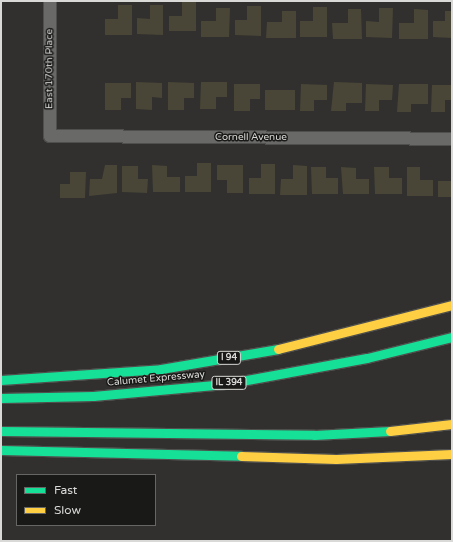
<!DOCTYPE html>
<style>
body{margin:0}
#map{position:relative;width:453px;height:542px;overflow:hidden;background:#31302e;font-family:"Varela Round",sans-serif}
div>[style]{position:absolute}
.building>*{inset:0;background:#494637;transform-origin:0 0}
.roads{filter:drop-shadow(1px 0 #4f4f4d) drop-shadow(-1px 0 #4f4f4d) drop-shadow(0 1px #4f4f4d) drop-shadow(0 -1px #4f4f4d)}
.street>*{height:12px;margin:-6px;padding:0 6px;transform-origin:6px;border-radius:6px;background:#696968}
.fast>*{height:9px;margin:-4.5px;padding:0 4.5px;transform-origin:4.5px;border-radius:4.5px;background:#16e098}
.slow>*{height:9px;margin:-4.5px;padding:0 4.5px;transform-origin:4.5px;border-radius:4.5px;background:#ffcf43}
span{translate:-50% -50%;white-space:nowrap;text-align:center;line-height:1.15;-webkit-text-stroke:3px #191917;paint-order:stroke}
.shield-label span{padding:1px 3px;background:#191917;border:1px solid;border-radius:3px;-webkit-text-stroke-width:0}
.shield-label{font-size:9px;color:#d9d9d7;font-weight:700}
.street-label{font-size:10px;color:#d9d9d7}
.frame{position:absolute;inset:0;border:2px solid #d9d9d7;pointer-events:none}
.legend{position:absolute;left:16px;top:474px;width:140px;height:52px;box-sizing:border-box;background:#191917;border:1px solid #666664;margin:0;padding:5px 7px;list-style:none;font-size:12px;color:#d9d9d7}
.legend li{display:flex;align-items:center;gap:8px;height:20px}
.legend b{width:20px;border:1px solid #666664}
</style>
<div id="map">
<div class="building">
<i style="clip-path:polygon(182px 2px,196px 2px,196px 31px,169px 31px,169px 16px,182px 16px)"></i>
<i style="clip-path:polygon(118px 5px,132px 5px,132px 35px,105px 35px,105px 19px,118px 19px)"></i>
<i style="clip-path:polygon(150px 5px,163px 5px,163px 35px,137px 34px,137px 18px,150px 19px)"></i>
<i style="clip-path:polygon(247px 6px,261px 6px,261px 36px,235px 35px,235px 20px,247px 20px)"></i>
<i style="clip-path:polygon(313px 7px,327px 7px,327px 37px,300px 37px,300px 21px,313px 21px)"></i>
<i style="clip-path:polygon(216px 8px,230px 8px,229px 37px,201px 37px,201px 21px,216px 21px)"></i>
<i style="clip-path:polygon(379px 8px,393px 8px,392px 38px,366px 37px,366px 21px,379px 22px)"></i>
<i style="clip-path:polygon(348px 9px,361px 9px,362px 39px,333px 39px,332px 23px,348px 23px)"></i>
<i style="clip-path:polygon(414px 9px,428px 10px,428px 39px,399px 39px,399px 23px,414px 23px)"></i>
<i style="clip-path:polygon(282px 11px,296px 11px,296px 38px,266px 38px,267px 22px,282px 22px)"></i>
<i style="clip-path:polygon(445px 11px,452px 11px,452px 38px,433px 37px,433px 21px,445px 21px)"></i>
<i style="clip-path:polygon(136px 82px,162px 83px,162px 98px,152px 97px,152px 110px,136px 109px)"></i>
<i style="clip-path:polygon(168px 82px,194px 83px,194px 98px,184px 98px,184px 110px,168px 110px)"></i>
<i style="clip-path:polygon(201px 82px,227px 82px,227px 97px,216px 97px,216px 109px,200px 109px)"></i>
<i style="clip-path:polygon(334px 82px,362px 83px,362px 103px,346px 103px,346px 111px,331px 111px)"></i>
<i style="clip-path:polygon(105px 83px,131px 83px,131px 98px,121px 98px,121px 110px,105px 110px)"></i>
<i style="clip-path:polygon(234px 84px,260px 84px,260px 99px,250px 99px,250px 111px,234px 111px)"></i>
<i style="clip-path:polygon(301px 84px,327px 85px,327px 100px,314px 100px,314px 111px,300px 111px)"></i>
<i style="clip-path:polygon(366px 84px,393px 85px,392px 100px,379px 100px,379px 111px,365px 111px)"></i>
<i style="clip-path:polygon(399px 84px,428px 84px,428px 104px,411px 104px,411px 112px,397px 112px)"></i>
<i style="clip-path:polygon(432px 85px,452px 85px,452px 100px,445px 100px,445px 112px,431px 112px)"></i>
<i style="left:265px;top:90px;width:30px;height:20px"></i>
<i style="clip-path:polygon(197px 163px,211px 163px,211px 192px,185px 192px,185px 176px,197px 176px)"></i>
<i style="clip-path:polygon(261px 164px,275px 164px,275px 194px,249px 194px,249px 178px,261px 178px)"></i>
<i style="clip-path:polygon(105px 165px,117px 165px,117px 193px,89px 196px,90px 179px,102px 179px)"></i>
<i style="clip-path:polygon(152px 165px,167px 166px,167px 177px,180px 177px,180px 192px,153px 192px)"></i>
<i style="clip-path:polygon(217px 165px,243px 165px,243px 193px,227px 193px,227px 180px,217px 180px)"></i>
<i style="clip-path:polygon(293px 165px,307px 166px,307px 195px,280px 195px,281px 179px,293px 179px)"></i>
<i style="clip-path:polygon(122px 166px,138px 166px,138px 179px,148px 179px,147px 193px,122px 192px)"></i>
<i style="clip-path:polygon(311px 167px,326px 167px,326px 178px,338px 178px,338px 194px,312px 194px)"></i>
<i style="clip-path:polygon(341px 167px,356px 168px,356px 179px,369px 179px,369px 194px,343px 194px)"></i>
<i style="clip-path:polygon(374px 167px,389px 167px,389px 178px,402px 178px,402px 194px,375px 194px)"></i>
<i style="clip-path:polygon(407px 167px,420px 167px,420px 180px,433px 180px,433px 196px,407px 196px)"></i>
<i style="clip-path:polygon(70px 172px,86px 172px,85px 198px,60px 198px,60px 184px,70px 184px)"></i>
<i style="left:438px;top:181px;width:14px;height:16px"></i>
</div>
<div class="roads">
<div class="street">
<i style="left:50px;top:1px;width:135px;rotate:90deg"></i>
<i style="left:50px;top:136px;width:402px;rotate:0.4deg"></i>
</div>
<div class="fast">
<i style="left:1px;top:380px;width:160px;rotate:-3.9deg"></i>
<i style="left:161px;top:369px;width:119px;rotate:-9.7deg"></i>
<i style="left:1px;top:398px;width:92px;rotate:-1.2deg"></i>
<i style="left:93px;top:396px;width:133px;rotate:-5.2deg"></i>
<i style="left:225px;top:384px;width:144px;rotate:-10.4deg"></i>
<i style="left:367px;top:358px;width:88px;rotate:-13.9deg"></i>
<i style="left:1px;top:431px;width:313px;rotate:0.7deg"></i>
<i style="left:314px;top:435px;width:76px;rotate:-3deg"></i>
<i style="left:1px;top:450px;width:240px;rotate:1.4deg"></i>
</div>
<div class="slow">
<i style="left:278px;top:349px;width:179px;rotate:-14.2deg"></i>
<i style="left:390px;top:431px;width:62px;rotate:-6.4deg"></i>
<i style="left:241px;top:456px;width:95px;rotate:1.8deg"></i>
<i style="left:336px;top:459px;width:116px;rotate:-2.5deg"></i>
</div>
</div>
<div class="shield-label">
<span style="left:229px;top:358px">I 94</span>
<span style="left:229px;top:383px">IL 394</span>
</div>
<div class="street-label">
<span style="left:50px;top:69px;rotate:-90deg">East 170th Place</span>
<span style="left:251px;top:138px">Cornell Avenue</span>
<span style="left:156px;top:379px;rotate:-5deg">Calumet Expressway</span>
</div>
<div class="frame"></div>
<ul class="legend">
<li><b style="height:5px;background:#16e098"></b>Fast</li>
<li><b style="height:5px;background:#ffcf43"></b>Slow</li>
</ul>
</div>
